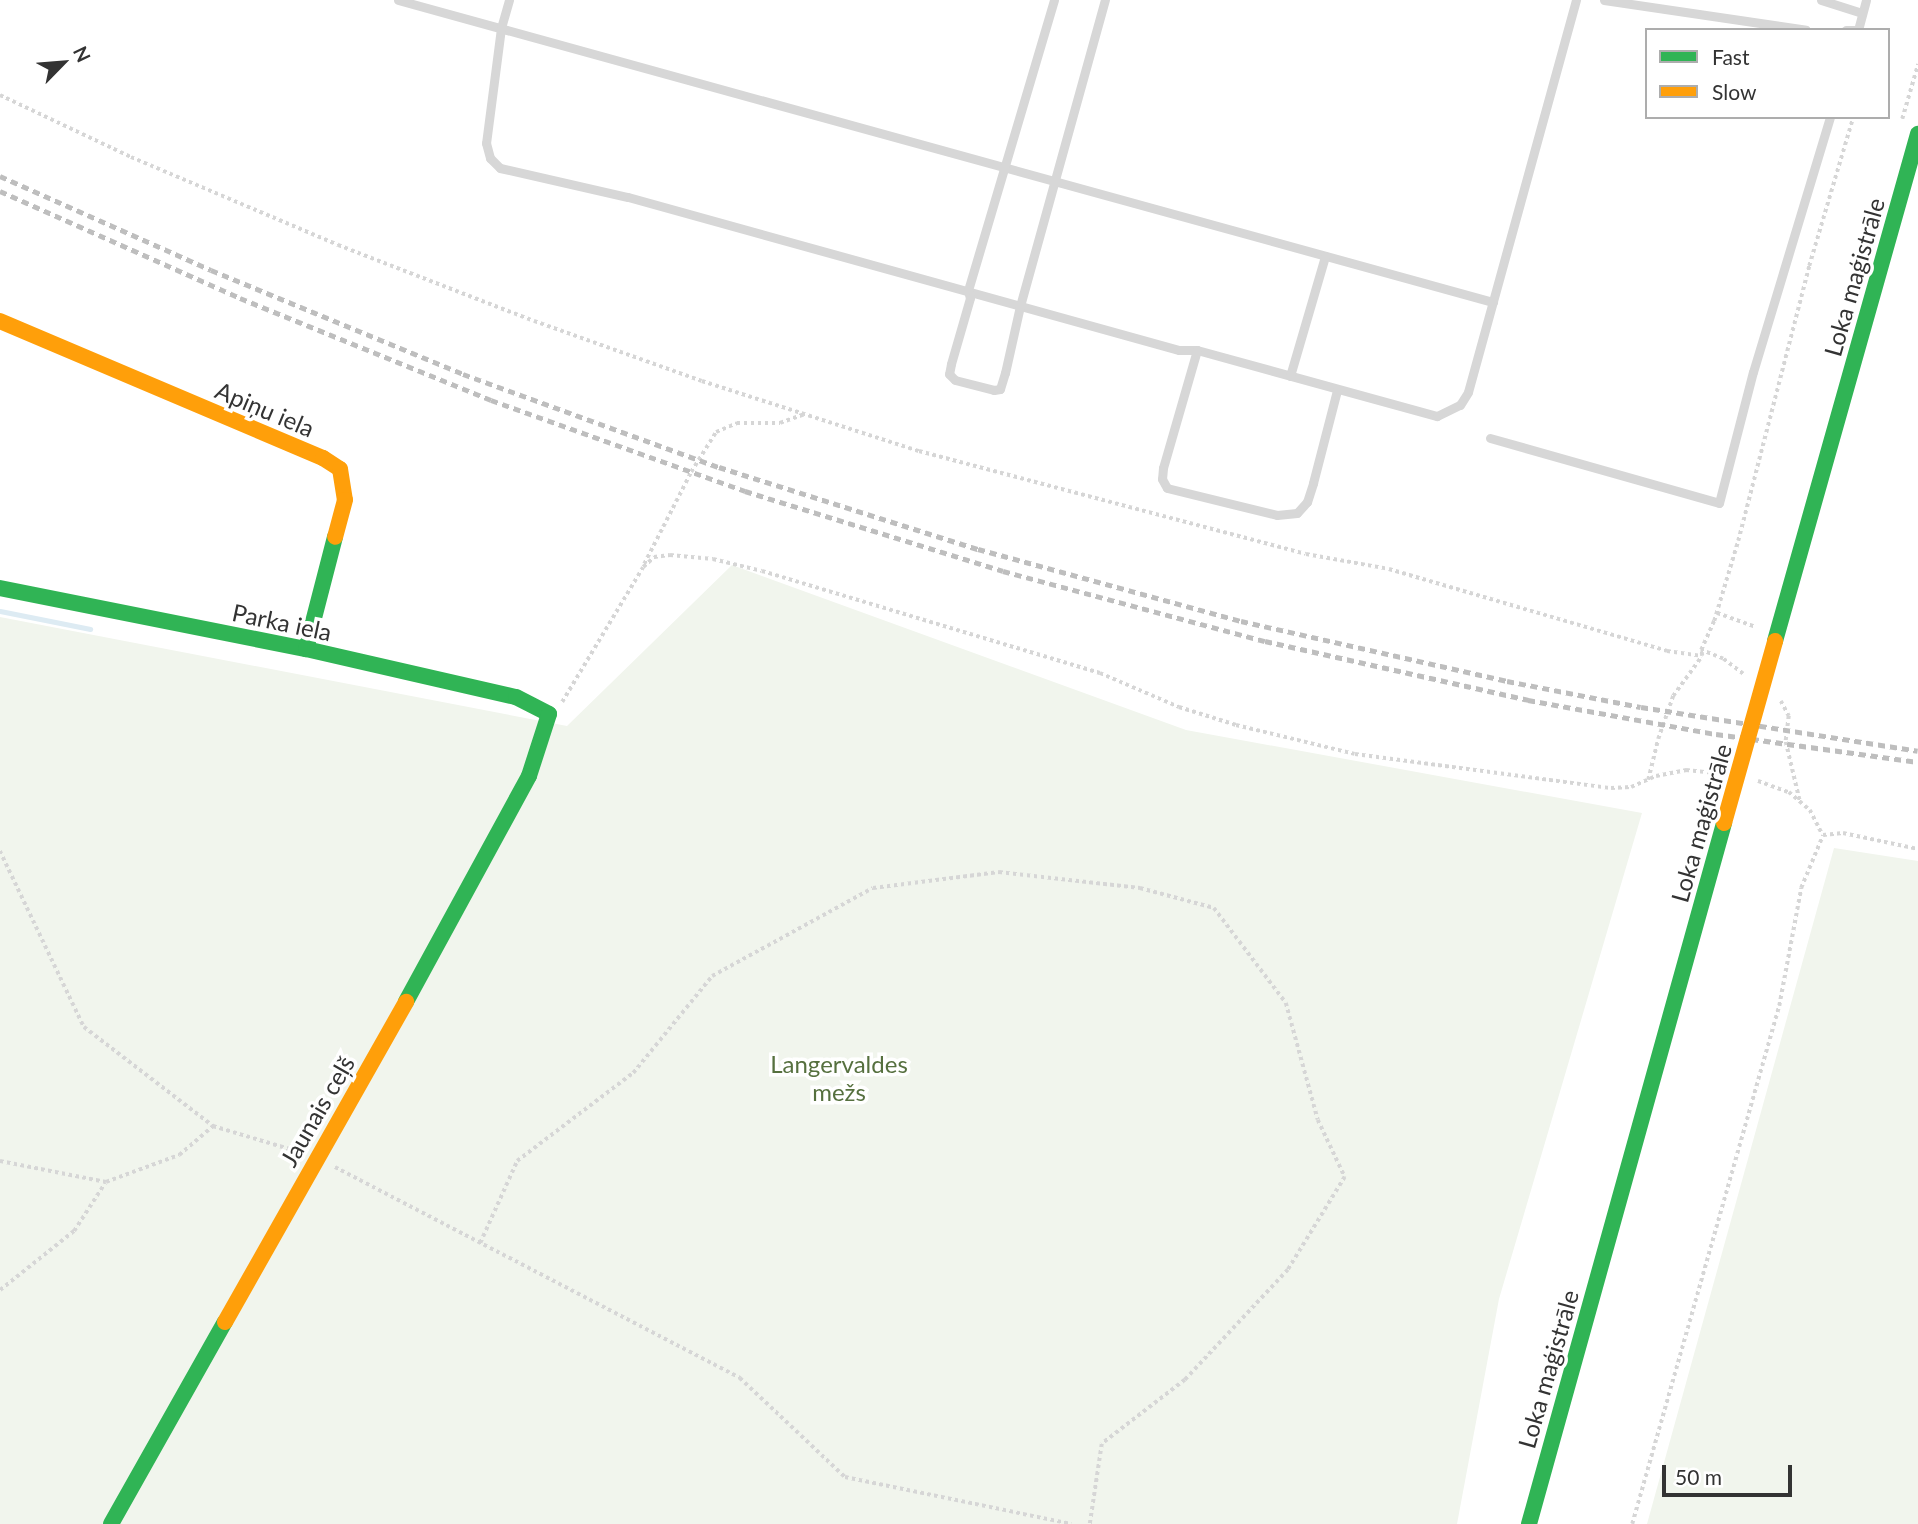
<!DOCTYPE html>
<meta charset="utf-8">
<style>
body{margin:0}
#map{position:relative;width:1918px;height:1524px;overflow:hidden;background:#fff;font-family:Lato,sans-serif}
div>[style]{position:absolute}
.green>*{inset:0;background:#f1f5ed}
.stream>*{height:5px;margin:-2.5px;padding:0 2.5px;transform-origin:2.5px;border-radius:2.5px;background:#ddebf3}
.path>*{height:3.5px;margin-top:-1.75px;transform-origin:0;background:repeating-linear-gradient(90deg,#d6d6d6 0 3.5px,transparent 0 7px)}
.lane>*{height:9px;margin:-4.5px;padding:0 4.5px;transform-origin:4.5px;border-radius:4.5px;background:#d7d7d7}
.fast>*{height:16px;margin:-8px;padding:0 8px;transform-origin:8px;border-radius:8px;background:#30b455}
.slow>*{height:16px;margin:-8px;padding:0 8px;transform-origin:8px;border-radius:8px;background:#ff9f0a}
.rail>*{height:5px;margin-top:-2.5px;transform-origin:0;background:repeating-linear-gradient(90deg,#bebebe 0 7px,transparent 0 12px)}
.slow-bridge>*{height:16px;margin:-8px;padding:0 8px;transform-origin:8px;border-radius:8px;background:#ff9f0a}
span{translate:-50% -50%;white-space:nowrap;text-align:center;line-height:1.15;-webkit-text-stroke:7px #fff;paint-order:stroke}
.street-label{font-size:24px;color:#333}
.park-label{font-size:24px;color:#56703f}
.legend{position:absolute;left:1645px;top:28px;width:245px;height:91px;box-sizing:border-box;background:#fff;border:2px solid #adadad;margin:0;padding:9px 12px;list-style:none;font-size:21px;color:#333}
.legend li{display:flex;align-items:center;gap:14px;height:35px}
.legend b{width:35px;border:2px solid #adadad}
.north{position:absolute;left:28px;top:28px;width:70px;height:70px;-webkit-text-stroke:5px #fff;paint-order:stroke;rotate:65deg;font-size:19px;font-weight:700;line-height:28px;text-align:center;color:#333}
.north::after{content:'';display:block;margin:auto;width:24px;height:32px;background:#333;clip-path:polygon(50% 0,100% 100%,50% 72%,0 100%)}
.scale{position:absolute;left:1662px;top:1465px;width:130px;height:32px;box-sizing:border-box;border:4px solid #333;border-top:0;padding-left:9px;font-size:21px;line-height:24px;white-space:nowrap;color:#333;-webkit-text-stroke:5px #fff;paint-order:stroke}
</style>
<div id="map">
<div class="green">
<i style="clip-path:polygon(732px 565px,1186px 730px,1642px 813px,1499px 1299px,1457px 1524px,0 1524px,0 617px,567px 726px)"></i>
<i style="clip-path:polygon(1834px 848px,1918px 861px,1918px 1524px,1647px 1524px)"></i>
</div>
<div class="stream">
<i style="left:0;top:611px;width:92px;rotate:11.3deg"></i>
</div>
<div class="path">
<i style="left:0;top:95px;width:145px;rotate:25.3deg"></i>
<i style="left:131px;top:157px;width:225px;rotate:23deg"></i>
<i style="left:338px;top:245px;width:210px;rotate:21.2deg"></i>
<i style="left:534px;top:321px;width:178px;rotate:19.7deg"></i>
<i style="left:702px;top:381px;width:228px;rotate:17.9deg"></i>
<i style="left:919px;top:451px;width:400px;rotate:14.9deg"></i>
<i style="left:1306px;top:554px;width:84px;rotate:10.2deg"></i>
<i style="left:1389px;top:569px;width:290px;rotate:16.4deg"></i>
<i style="left:1667px;top:651px;width:35px;rotate:8deg"></i>
<i style="left:1902px;top:119px;width:57px;rotate:-73.8deg"></i>
<i style="left:644px;top:564px;width:103px;rotate:-62.9deg"></i>
<i style="left:691px;top:472px;width:47px;rotate:-58deg"></i>
<i style="left:716px;top:432px;width:23px;rotate:-23deg"></i>
<i style="left:737px;top:423px;width:43px"></i>
<i style="left:780px;top:423px;width:27px;rotate:-20deg"></i>
<i style="left:1717px;top:613px;width:41px;rotate:19.7deg"></i>
<i style="left:1743px;top:674px;width:25px;rotate:-143deg"></i>
<i style="left:1723px;top:659px;width:24px;rotate:-158deg"></i>
<i style="left:1701px;top:650px;width:32px;rotate:-66deg"></i>
<i style="left:1714px;top:621px;width:84px;rotate:-73.3deg"></i>
<i style="left:1738px;top:541px;width:284px;rotate:-75.5deg"></i>
<i style="left:1809px;top:266px;width:155px;rotate:-73.5deg"></i>
<i style="left:1781px;top:701px;width:17px;rotate:62deg"></i>
<i style="left:1789px;top:716px;width:26px;rotate:97deg"></i>
<i style="left:1786px;top:742px;width:61px;rotate:76.7deg"></i>
<i style="left:562px;top:702px;width:157px;rotate:-59deg"></i>
<i style="left:643px;top:567px;width:15px;rotate:-42deg"></i>
<i style="left:654px;top:557px;width:16px;rotate:-7deg"></i>
<i style="left:670px;top:555px;width:43px;rotate:5.3deg"></i>
<i style="left:713px;top:559px;width:50px;rotate:13.8deg"></i>
<i style="left:762px;top:571px;width:353px;rotate:16.8deg"></i>
<i style="left:1100px;top:673px;width:86px;rotate:23.3deg"></i>
<i style="left:1179px;top:707px;width:60px;rotate:17.5deg"></i>
<i style="left:1236px;top:725px;width:122px;rotate:13.7deg"></i>
<i style="left:1355px;top:754px;width:258px;rotate:7.6deg"></i>
<i style="left:1611px;top:788px;width:20px;rotate:-3deg"></i>
<i style="left:1631px;top:787px;width:27px;rotate:-24deg"></i>
<i style="left:1656px;top:776px;width:31px;rotate:-11deg"></i>
<i style="left:1686px;top:770px;width:30px;rotate:6deg"></i>
<i style="left:1648px;top:780px;width:42px;rotate:-76.3deg"></i>
<i style="left:1658px;top:739px;width:46px;rotate:-70.8deg"></i>
<i style="left:1673px;top:696px;width:49px;rotate:-54.1deg"></i>
<i style="left:1702px;top:656px;width:6px;rotate:-99deg"></i>
<i style="left:1758px;top:781px;width:33px;rotate:20deg"></i>
<i style="left:1789px;top:792px;width:28px;rotate:41deg"></i>
<i style="left:1810px;top:810px;width:28px;rotate:63deg"></i>
<i style="left:0;top:851px;width:195px;rotate:64.5deg"></i>
<i style="left:84px;top:1027px;width:163px;rotate:37.5deg"></i>
<i style="left:0;top:1161px;width:108px;rotate:11.2deg"></i>
<i style="left:106px;top:1182px;width:78px;rotate:-20.3deg"></i>
<i style="left:179px;top:1155px;width:45px;rotate:-40.5deg"></i>
<i style="left:213px;top:1126px;width:90px;rotate:16.8deg"></i>
<i style="left:335px;top:1167px;width:457px;rotate:27.5deg"></i>
<i style="left:740px;top:1378px;width:144px;rotate:43.3deg"></i>
<i style="left:845px;top:1477px;width:231px;rotate:11.7deg"></i>
<i style="left:480px;top:1243px;width:90px;rotate:-65.7deg"></i>
<i style="left:517px;top:1161px;width:146px;rotate:-37.2deg"></i>
<i style="left:633px;top:1073px;width:125px;rotate:-50.8deg"></i>
<i style="left:712px;top:976px;width:183px;rotate:-28.7deg"></i>
<i style="left:873px;top:888px;width:127px;rotate:-7.2deg"></i>
<i style="left:999px;top:872px;width:142px;rotate:6.5deg"></i>
<i style="left:1140px;top:888px;width:77px;rotate:15.1deg"></i>
<i style="left:1214px;top:908px;width:119px;rotate:52.8deg"></i>
<i style="left:1286px;top:1003px;width:121px;rotate:74.7deg"></i>
<i style="left:1318px;top:1120px;width:63px;rotate:64.7deg"></i>
<i style="left:1345px;top:1177px;width:109px;rotate:121.5deg"></i>
<i style="left:1288px;top:1270px;width:151px;rotate:133.1deg"></i>
<i style="left:1185px;top:1380px;width:105px;rotate:142.4deg"></i>
<i style="left:1102px;top:1444px;width:81px;rotate:98.5deg"></i>
<i style="left:0;top:1290px;width:95px;rotate:-38.6deg"></i>
<i style="left:74px;top:1231px;width:57px;rotate:-57.1deg"></i>
<i style="left:1632px;top:1524px;width:538px;rotate:-74.16deg"></i>
<i style="left:1779px;top:1006px;width:120px;rotate:-79.4deg"></i>
<i style="left:1801px;top:888px;width:57px;rotate:-67.5deg"></i>
<i style="left:1823px;top:835px;width:20px;rotate:-6deg"></i>
<i style="left:1843px;top:833px;width:77px;rotate:12deg"></i>
</div>
<div class="lane">
<i style="left:398px;top:0;width:1136px;rotate:15.42deg"></i>
<i style="left:509px;top:0;width:29px;rotate:106deg"></i>
<i style="left:501px;top:28px;width:116px;rotate:97.4deg"></i>
<i style="left:486px;top:143px;width:16px;rotate:75deg"></i>
<i style="left:490px;top:158px;width:14px;rotate:45deg"></i>
<i style="left:500px;top:168px;width:131px;rotate:12.8deg"></i>
<i style="left:628px;top:197px;width:572px;rotate:15.52deg"></i>
<i style="left:1179px;top:350px;width:18px"></i>
<i style="left:1197px;top:350px;width:249px;rotate:15.4deg"></i>
<i style="left:1437px;top:416px;width:25px;rotate:-26deg"></i>
<i style="left:1460px;top:405px;width:15px;rotate:-58deg"></i>
<i style="left:1468px;top:392px;width:407px;rotate:-74.6deg"></i>
<i style="left:1054px;top:0;width:303px;rotate:106.5deg"></i>
<i style="left:968px;top:291px;width:7px;rotate:74deg"></i>
<i style="left:970px;top:298px;width:69px;rotate:106.1deg"></i>
<i style="left:951px;top:364px;width:10px;rotate:101deg"></i>
<i style="left:949px;top:374px;width:8px;rotate:45deg"></i>
<i style="left:955px;top:380px;width:40px;rotate:14.4deg"></i>
<i style="left:994px;top:390px;width:6px;rotate:-9deg"></i>
<i style="left:1000px;top:389px;width:17px;rotate:-73deg"></i>
<i style="left:1005px;top:373px;width:69px;rotate:-77.4deg"></i>
<i style="left:1020px;top:306px;width:318px;rotate:-74.5deg"></i>
<i style="left:1604px;top:0;width:204px;rotate:8.4deg"></i>
<i style="left:1821px;top:0;width:43px;rotate:17.6deg"></i>
<i style="left:1846px;top:30px;width:12px"></i>
<i style="left:1858px;top:30px;width:31px;rotate:-75deg"></i>
<i style="left:1197px;top:350px;width:123px;rotate:106.1deg"></i>
<i style="left:1163px;top:468px;width:11px;rotate:95deg"></i>
<i style="left:1162px;top:479px;width:10px;rotate:61deg"></i>
<i style="left:1167px;top:488px;width:113px;rotate:13.8deg"></i>
<i style="left:1277px;top:515px;width:20px;rotate:-6deg"></i>
<i style="left:1297px;top:513px;width:15px;rotate:-48deg"></i>
<i style="left:1307px;top:502px;width:20px;rotate:-72deg"></i>
<i style="left:1313px;top:483px;width:96px;rotate:-75.5deg"></i>
<i style="left:1290px;top:376px;width:125px;rotate:-73.7deg"></i>
<i style="left:1490px;top:438px;width:238px;rotate:15.8deg"></i>
<i style="left:1719px;top:503px;width:135px;rotate:-75.5deg"></i>
<i style="left:1753px;top:372px;width:266px;rotate:-73.2deg"></i>
</div>
<div class="fast">
<i style="left:0;top:588px;width:312px;rotate:11.3deg"></i>
<i style="left:306px;top:649px;width:215px;rotate:12.9deg"></i>
<i style="left:516px;top:697px;width:37px;rotate:27deg"></i>
<i style="left:549px;top:714px;width:65px;rotate:107.9deg"></i>
<i style="left:529px;top:776px;width:257px;rotate:118.6deg"></i>
<i style="left:1775px;top:641px;width:527px;rotate:-74.25deg"></i>
<i style="left:306px;top:649px;width:116px;rotate:-75.5deg"></i>
<i style="left:111px;top:1524px;width:232px;rotate:-60.6deg"></i>
<i style="left:1529px;top:1524px;width:728px;rotate:-74.45deg"></i>
</div>
<div class="slow">
<i style="left:0;top:321px;width:351px;rotate:23deg"></i>
<i style="left:323px;top:458px;width:20px;rotate:33deg"></i>
<i style="left:340px;top:469px;width:31px;rotate:81deg"></i>
<i style="left:345px;top:500px;width:38px;rotate:105deg"></i>
<i style="left:225px;top:1322px;width:368px;rotate:-60.5deg"></i>
</div>
<div class="rail">
<i style="left:0;top:176px;width:231px;rotate:24deg"></i>
<i style="left:211px;top:270px;width:273px;rotate:22.4deg"></i>
<i style="left:463px;top:374px;width:272px;rotate:20deg"></i>
<i style="left:719px;top:467px;width:272px;rotate:17.6deg"></i>
<i style="left:978px;top:549px;width:273px;rotate:15.3deg"></i>
<i style="left:1241px;top:621px;width:273px;rotate:12.7deg"></i>
<i style="left:1507px;top:681px;width:136px;rotate:11deg"></i>
<i style="left:1641px;top:707px;width:280px;rotate:9deg"></i>
<i style="left:0;top:191px;width:263px;rotate:24deg"></i>
<i style="left:240px;top:298px;width:271px;rotate:22.1deg"></i>
<i style="left:491px;top:400px;width:270px;rotate:19.7deg"></i>
<i style="left:745px;top:491px;width:270px;rotate:17.2deg"></i>
<i style="left:1003px;top:571px;width:271px;rotate:15deg"></i>
<i style="left:1265px;top:641px;width:270px;rotate:12.6deg"></i>
<i style="left:1528px;top:700px;width:191px;rotate:10.3deg"></i>
<i style="left:1716px;top:734px;width:204px;rotate:7.9deg"></i>
</div>
<div class="slow-bridge">
<i style="left:1724px;top:823px;width:189px;rotate:-74.3deg"></i>
</div>
<div class="street-label">
<span style="left:1854px;top:277px;rotate:-74deg">Loka maģistrāle</span>
<span style="left:265px;top:409px;rotate:23deg">Apiņu iela</span>
<span style="left:282px;top:622px;rotate:12deg">Parka iela</span>
<span style="left:1701px;top:823px;rotate:-74deg">Loka maģistrāle</span>
<span style="left:317px;top:1111px;rotate:-60deg">Jaunais ceļš</span>
<span style="left:1548px;top:1369px;rotate:-74deg">Loka maģistrāle</span>
</div>
<div class="park-label">
<span style="left:839px;top:1078px">Langervaldes<br>mežs</span>
</div>
<ul class="legend">
<li><b style="height:9px;background:#30b455"></b>Fast</li>
<li><b style="height:9px;background:#ff9f0a"></b>Slow</li>
</ul>
<div class="north">N</div>
<div class="scale">50 m</div>
</div>
